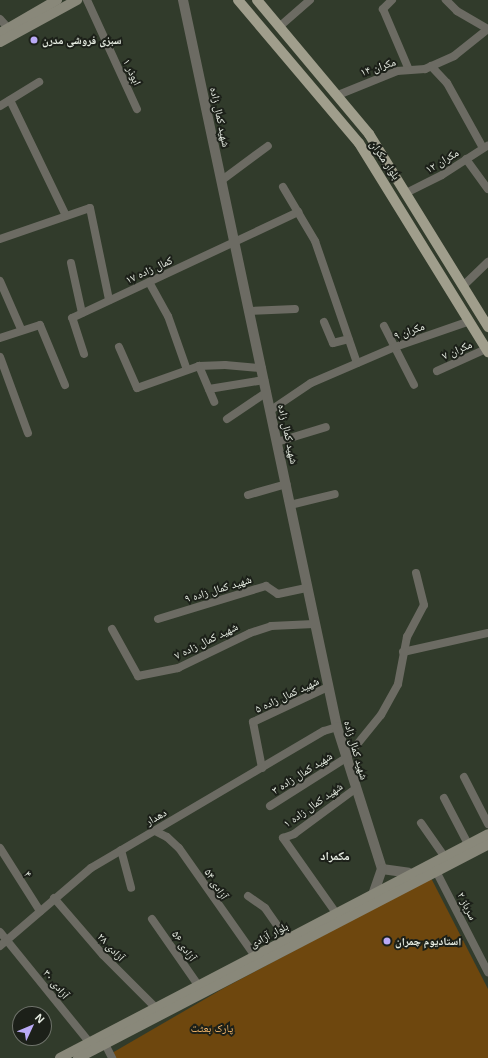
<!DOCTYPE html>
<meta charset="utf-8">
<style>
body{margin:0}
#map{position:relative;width:488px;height:1058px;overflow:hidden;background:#313b2b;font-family:Helvetica,"Noto Naskh Arabic",sans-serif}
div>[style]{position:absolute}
.green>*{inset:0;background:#6e470e}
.minor>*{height:8px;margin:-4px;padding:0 4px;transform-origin:4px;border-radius:4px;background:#6c6b63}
.tertiary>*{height:10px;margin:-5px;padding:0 5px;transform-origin:5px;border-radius:5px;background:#6c6b63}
.secondary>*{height:10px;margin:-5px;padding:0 5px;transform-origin:5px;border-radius:5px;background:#89887a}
.primary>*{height:10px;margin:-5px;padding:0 5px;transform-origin:5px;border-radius:5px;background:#a09e8c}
.dots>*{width:11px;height:11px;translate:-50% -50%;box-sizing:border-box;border:2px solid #1c2019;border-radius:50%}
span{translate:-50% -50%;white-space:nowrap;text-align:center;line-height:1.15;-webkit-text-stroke:4px #1c2019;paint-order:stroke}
.poi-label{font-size:11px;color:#e8eee4;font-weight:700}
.left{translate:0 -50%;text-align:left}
.street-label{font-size:11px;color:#e8eee4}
.park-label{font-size:11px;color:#ffbe6f}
.neighbourhood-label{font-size:12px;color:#e8eee4;font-weight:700}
.north{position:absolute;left:12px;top:1006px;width:40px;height:40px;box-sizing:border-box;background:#1c2019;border:1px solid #6e726a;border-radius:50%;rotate:46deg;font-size:11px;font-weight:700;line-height:16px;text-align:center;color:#e8eee4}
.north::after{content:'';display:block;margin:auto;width:14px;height:18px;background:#baaaf6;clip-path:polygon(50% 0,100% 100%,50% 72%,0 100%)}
</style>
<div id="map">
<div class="green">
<i style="clip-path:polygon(431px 878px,488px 989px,488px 1058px,115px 1058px,112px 1053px,224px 988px)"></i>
</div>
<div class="minor">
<i style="left:87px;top:0;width:120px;rotate:65.4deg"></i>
<i style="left:392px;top:0;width:13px;rotate:135deg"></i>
<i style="left:383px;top:9px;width:66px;rotate:66.9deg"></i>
<i style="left:0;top:19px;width:12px;rotate:48deg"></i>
<i style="left:279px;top:27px;width:41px;rotate:-41.1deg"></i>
<i style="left:431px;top:66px;width:23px;rotate:47deg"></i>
<i style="left:447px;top:83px;width:74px;rotate:61deg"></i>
<i style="left:338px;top:95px;width:64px;rotate:-22.1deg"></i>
<i style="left:397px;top:71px;width:28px;rotate:-4deg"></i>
<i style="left:425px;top:69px;width:32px;rotate:-24deg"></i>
<i style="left:454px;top:56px;width:43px;rotate:-38.5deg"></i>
<i style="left:488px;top:29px;width:36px;rotate:-150deg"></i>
<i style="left:457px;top:11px;width:16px;rotate:-135deg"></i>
<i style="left:10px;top:100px;width:127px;rotate:64.2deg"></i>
<i style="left:0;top:106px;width:46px;rotate:-31.6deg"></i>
<i style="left:466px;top:159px;width:37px;rotate:54deg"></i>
<i style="left:222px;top:180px;width:57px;rotate:-36.5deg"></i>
<i style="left:283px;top:187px;width:63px;rotate:59.3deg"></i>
<i style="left:315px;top:241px;width:129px;rotate:71deg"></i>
<i style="left:406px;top:193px;width:40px;rotate:-26.6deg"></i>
<i style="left:442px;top:175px;width:54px;rotate:-32.8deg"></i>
<i style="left:0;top:239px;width:95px;rotate:-19deg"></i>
<i style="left:90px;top:208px;width:94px;rotate:78.3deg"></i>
<i style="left:71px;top:263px;width:51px;rotate:77.6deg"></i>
<i style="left:0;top:281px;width:52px;rotate:66.4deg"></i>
<i style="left:149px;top:282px;width:39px;rotate:61deg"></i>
<i style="left:168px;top:316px;width:57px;rotate:70.6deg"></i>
<i style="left:463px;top:286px;width:35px;rotate:-44deg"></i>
<i style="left:250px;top:311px;width:45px;rotate:-2.5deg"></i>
<i style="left:324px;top:322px;width:23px;rotate:67deg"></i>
<i style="left:333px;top:343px;width:16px;rotate:-14deg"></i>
<i style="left:384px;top:326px;width:66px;rotate:63deg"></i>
<i style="left:0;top:338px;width:42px;rotate:-18deg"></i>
<i style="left:40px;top:325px;width:65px;rotate:67.4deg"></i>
<i style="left:119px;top:347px;width:45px;rotate:66.3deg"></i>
<i style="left:137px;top:388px;width:66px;rotate:-19.5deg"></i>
<i style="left:199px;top:366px;width:26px;rotate:-2deg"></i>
<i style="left:225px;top:365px;width:37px;rotate:5deg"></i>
<i style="left:84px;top:354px;width:38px;rotate:-108deg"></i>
<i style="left:72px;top:318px;width:250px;rotate:-25.1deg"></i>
<i style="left:0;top:357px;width:81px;rotate:69.8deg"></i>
<i style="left:199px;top:366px;width:39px;rotate:67deg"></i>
<i style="left:437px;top:371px;width:54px;rotate:-24.2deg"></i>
<i style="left:209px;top:389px;width:56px;rotate:-9.3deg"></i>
<i style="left:271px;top:410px;width:48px;rotate:-34deg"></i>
<i style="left:311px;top:383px;width:91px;rotate:-23.2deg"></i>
<i style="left:395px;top:347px;width:79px;rotate:-19.1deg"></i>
<i style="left:227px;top:419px;width:48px;rotate:-34deg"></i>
<i style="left:277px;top:442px;width:51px;rotate:-17deg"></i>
<i style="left:248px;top:495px;width:40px;rotate:-16deg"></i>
<i style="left:290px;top:505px;width:46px;rotate:-13.7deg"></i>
<i style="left:158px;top:619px;width:113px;rotate:-17deg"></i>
<i style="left:266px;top:586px;width:14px;rotate:34deg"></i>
<i style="left:278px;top:594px;width:30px;rotate:-12deg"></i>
<i style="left:112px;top:629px;width:54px;rotate:61deg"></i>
<i style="left:138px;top:676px;width:41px;rotate:-11.3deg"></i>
<i style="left:178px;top:668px;width:80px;rotate:-25.9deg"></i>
<i style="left:250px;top:633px;width:22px;rotate:-18deg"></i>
<i style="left:271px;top:626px;width:43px;rotate:-2.7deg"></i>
<i style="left:403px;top:652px;width:87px;rotate:-12.6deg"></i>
<i style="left:262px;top:768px;width:47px;rotate:-101.1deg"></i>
<i style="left:253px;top:722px;width:83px;rotate:-25deg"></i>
<i style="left:464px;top:777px;width:53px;rotate:62.9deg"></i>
<i style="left:444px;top:798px;width:52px;rotate:62.4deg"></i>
<i style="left:270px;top:806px;width:90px;rotate:-32.3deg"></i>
<i style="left:346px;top:758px;width:55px;rotate:-50.9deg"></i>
<i style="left:381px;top:715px;width:35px;rotate:-61deg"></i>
<i style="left:398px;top:684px;width:48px;rotate:-79.2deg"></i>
<i style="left:407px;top:637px;width:36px;rotate:-62deg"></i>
<i style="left:424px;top:605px;width:33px;rotate:-104deg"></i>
<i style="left:421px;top:823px;width:40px;rotate:55.1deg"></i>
<i style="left:155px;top:831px;width:13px;rotate:27deg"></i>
<i style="left:167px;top:837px;width:16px;rotate:43deg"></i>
<i style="left:179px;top:848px;width:132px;rotate:54.9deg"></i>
<i style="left:0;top:848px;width:75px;rotate:57.6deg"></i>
<i style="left:121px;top:850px;width:39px;rotate:75deg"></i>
<i style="left:436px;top:871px;width:114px;rotate:62.8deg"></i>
<i style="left:248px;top:896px;width:21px;rotate:35deg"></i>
<i style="left:265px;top:908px;width:38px;rotate:55deg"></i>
<i style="left:54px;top:898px;width:75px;rotate:49.3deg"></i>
<i style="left:103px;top:955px;width:74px;rotate:45deg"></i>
<i style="left:336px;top:913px;width:92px;rotate:-125.2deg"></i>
<i style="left:283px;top:838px;width:12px;rotate:-20deg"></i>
<i style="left:294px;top:834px;width:76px;rotate:-36.4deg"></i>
<i style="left:152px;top:919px;width:80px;rotate:55.1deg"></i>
<i style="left:0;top:932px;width:141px;rotate:51deg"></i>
<i style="left:0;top:946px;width:120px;rotate:-40.6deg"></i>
<i style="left:91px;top:868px;width:270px;rotate:-30.5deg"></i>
<i style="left:324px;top:731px;width:14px;rotate:-17deg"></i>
<i style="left:105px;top:1044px;width:16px;rotate:63deg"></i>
</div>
<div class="tertiary">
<i style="left:183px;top:0;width:743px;rotate:78.04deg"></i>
<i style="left:337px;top:727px;width:149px;rotate:72.4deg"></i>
<i style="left:382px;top:869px;width:27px;rotate:8deg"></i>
<i style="left:374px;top:892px;width:24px;rotate:-71deg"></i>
</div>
<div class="secondary">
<i style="left:0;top:33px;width:66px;rotate:-30.1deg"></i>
<i style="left:0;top:42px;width:88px;rotate:-28.6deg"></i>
<i style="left:60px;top:1058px;width:483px;rotate:-27.6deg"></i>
<i style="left:78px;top:1058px;width:462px;rotate:-27.5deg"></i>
</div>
<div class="primary">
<i style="left:238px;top:0;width:187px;rotate:49.8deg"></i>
<i style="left:359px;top:143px;width:246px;rotate:58.3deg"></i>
<i style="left:257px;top:0;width:175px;rotate:50.1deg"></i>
<i style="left:369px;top:134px;width:227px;rotate:58.3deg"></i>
</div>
<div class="dots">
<i style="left:34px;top:40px;background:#baaaf6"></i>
<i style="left:387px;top:941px;background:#baaaf6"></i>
</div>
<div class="poi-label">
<span class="left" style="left:42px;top:40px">سبزی فروشی مدرن</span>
<span class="left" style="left:395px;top:941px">استادیوم چمران</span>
</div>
<div class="street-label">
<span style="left:378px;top:67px;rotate:-18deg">مکران ۱۴</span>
<span style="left:132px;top:72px;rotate:65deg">ابوذر ۱</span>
<span style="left:220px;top:117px;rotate:78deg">شهید کمال زاده</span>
<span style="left:385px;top:160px;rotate:56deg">بلوار مکران</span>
<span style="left:442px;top:161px;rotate:-31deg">مکران ۱۲</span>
<span style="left:149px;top:270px;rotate:-25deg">کمال زاده ۱۷</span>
<span style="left:409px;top:331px;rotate:-20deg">مکران ۹</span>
<span style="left:457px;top:350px;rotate:-24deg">مکران ۷</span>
<span style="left:288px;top:434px;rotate:78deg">شهید کمال زاده</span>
<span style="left:218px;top:589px;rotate:-17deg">شهید کمال زاده ۹</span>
<span style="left:206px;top:641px;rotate:-26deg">شهید کمال زاده ۷</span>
<span style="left:287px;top:695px;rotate:-25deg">شهید کمال زاده ۵</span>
<span style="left:356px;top:750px;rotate:74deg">شهید کمال زاده</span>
<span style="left:302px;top:773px;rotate:-32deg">شهید کمال زاده ۳</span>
<span style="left:313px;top:805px;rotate:-35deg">شهید کمال زاده ۱</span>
<span style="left:156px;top:817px;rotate:-30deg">دهدار</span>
<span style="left:28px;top:874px;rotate:60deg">۴</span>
<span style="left:216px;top:884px;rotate:58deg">آزادی ۵۴</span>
<span style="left:467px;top:906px;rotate:63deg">سرباز ۲</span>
<span style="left:269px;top:935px;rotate:-28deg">بلوار آزادی</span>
<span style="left:184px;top:946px;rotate:56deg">آزادی ۵۶</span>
<span style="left:111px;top:947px;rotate:47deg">آزادی ۲۸</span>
<span style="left:56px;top:984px;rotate:51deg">آزادی ۳۰</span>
</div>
<div class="park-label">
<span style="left:212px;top:1028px">پارک بعثت</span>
</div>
<div class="neighbourhood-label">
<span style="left:335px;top:857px">مکمراد</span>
</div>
<div class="north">N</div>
</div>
